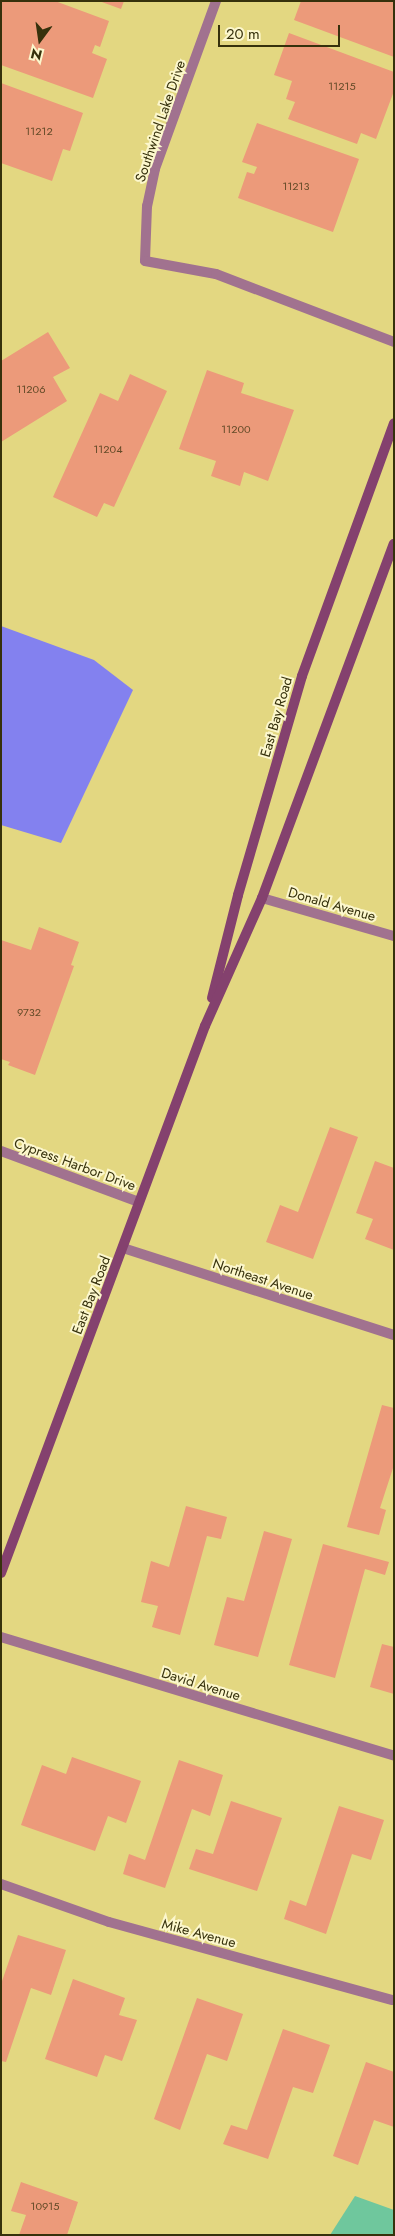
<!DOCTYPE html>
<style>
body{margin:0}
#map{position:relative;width:395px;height:2236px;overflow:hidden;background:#e3d781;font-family:Jost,sans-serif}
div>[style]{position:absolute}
.green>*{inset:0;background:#6fc79d}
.water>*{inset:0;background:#8381ef}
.building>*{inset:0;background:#ec9a7a}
.street>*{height:10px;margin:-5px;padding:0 5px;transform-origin:5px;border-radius:5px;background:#a1728f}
.secondary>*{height:10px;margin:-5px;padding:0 5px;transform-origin:5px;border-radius:5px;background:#84416e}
span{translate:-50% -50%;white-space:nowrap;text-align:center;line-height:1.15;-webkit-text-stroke:4px #fcf7cd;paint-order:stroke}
.number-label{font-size:11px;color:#644b28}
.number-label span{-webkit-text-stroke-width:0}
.street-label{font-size:14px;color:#36310c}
.frame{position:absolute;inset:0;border:2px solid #36310c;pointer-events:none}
.north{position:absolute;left:15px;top:15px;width:50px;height:50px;-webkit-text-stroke:4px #fcf7cd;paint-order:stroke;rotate:194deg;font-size:14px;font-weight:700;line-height:20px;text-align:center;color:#36310c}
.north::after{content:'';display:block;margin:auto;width:18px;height:22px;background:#36310c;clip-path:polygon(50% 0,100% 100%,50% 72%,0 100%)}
.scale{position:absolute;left:218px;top:25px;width:122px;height:22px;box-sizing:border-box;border:2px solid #36310c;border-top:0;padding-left:6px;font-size:15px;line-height:18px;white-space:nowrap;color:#36310c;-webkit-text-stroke:4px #fcf7cd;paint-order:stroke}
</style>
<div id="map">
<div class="green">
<i style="clip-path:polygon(355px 2196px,394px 2210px,394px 2235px,330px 2235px)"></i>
</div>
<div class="water">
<i style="clip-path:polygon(1px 626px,94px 660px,133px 690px,61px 843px,1px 825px)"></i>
</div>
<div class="building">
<i style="clip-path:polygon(1px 1px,55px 1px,109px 21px,100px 47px,95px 45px,92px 53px,107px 59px,93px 98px,1px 65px)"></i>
<i style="clip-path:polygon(99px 1px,124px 1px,121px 9px)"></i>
<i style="clip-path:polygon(301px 1px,394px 1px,394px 57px,294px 20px)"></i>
<i style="clip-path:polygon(289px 33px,394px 72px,394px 91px,376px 139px,361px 133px,357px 144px,288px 119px,295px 102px,286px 99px,292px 81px,274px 75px)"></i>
<i style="clip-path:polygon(1px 83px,83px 113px,70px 151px,63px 149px,52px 181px,1px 163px)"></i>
<i style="clip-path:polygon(257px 123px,359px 159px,333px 232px,238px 198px,247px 172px,254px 174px,257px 167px,242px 162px)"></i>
<i style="clip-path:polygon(48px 332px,70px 368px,53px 377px,67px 401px,1px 442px,1px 361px)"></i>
<i style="clip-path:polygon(207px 370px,244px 383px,241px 393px,294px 410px,268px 481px,244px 472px,240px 486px,211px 476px,216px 461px,179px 449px)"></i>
<i style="clip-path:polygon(130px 374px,167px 391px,114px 507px,104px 503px,97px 517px,53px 497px,100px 393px,118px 401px)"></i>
<i style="clip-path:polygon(39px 927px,79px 942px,71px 965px,74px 966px,35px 1075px,8px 1065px,10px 1062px,1px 1059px,1px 940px,31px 950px)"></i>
<i style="clip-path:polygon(330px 1127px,358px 1137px,313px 1259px,266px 1242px,280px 1205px,298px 1212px)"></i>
<i style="clip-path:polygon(375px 1161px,394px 1168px,394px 1250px,365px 1239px,373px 1219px,356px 1213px)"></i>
<i style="clip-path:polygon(382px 1405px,394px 1408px,394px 1465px,380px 1508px,386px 1510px,379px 1535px,347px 1527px)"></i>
<i style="clip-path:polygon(186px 1506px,227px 1517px,221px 1539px,207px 1536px,180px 1635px,152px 1627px,158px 1606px,141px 1602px,151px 1561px,169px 1567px)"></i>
<i style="clip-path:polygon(264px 1531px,292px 1539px,258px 1657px,214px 1645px,227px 1597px,244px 1601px)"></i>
<i style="clip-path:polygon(323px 1544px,389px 1562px,385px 1575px,365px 1569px,335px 1678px,289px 1665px)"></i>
<i style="clip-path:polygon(382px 1644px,394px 1647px,394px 1694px,370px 1687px)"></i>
<i style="clip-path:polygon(72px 1757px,141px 1781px,126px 1823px,108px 1816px,95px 1851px,21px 1825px,42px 1765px,66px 1774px)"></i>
<i style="clip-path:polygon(179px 1760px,223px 1775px,210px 1816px,192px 1809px,165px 1888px,123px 1874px,129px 1854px,145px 1860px)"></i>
<i style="clip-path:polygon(231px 1801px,282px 1818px,257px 1891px,189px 1869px,196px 1849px,213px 1854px)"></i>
<i style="clip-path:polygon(339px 1806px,384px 1820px,371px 1860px,352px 1854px,326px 1934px,284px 1919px,290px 1900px,306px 1906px)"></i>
<i style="clip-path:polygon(18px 1935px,66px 1950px,51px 1995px,31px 1988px,6px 2062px,1px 2061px,1px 1984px)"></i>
<i style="clip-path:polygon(73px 1979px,125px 1998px,119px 2015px,137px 2020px,122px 2061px,105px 2055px,97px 2077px,45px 2059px)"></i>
<i style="clip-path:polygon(197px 1998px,243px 2014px,227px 2061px,207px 2054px,180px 2130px,154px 2119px)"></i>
<i style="clip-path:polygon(283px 2029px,330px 2045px,313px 2093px,293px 2087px,268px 2159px,223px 2144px,231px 2125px,247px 2130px)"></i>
<i style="clip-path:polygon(366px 2062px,394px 2072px,394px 2127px,374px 2120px,358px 2165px,333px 2156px)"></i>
<i style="clip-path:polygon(21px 2182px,78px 2202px,67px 2235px,19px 2235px,26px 2215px,11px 2211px)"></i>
</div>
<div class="street">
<i style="left:216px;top:1px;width:179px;rotate:110deg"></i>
<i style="left:155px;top:169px;width:38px;rotate:102deg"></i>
<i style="left:147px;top:206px;width:55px;rotate:92.1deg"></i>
<i style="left:145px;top:261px;width:72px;rotate:10.4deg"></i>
<i style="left:216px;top:274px;width:191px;rotate:20.9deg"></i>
<i style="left:262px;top:898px;width:137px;rotate:16.1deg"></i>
<i style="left:1px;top:1151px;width:147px;rotate:20.3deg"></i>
<i style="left:123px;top:1248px;width:285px;rotate:17.8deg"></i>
<i style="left:1px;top:1637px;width:411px;rotate:16.8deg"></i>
<i style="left:1px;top:1884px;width:114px;rotate:19.4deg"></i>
<i style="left:109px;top:1922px;width:294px;rotate:15.4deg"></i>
</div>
<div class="secondary">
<i style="left:212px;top:998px;width:106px;rotate:-75.8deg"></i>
<i style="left:238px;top:895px;width:228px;rotate:-73.7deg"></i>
<i style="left:302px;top:676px;width:269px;rotate:-70deg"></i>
<i style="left:1px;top:1573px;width:584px;rotate:-69.55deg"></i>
<i style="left:205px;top:1026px;width:140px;rotate:-66deg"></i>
<i style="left:262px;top:898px;width:378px;rotate:-69.6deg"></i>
</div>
<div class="number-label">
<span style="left:342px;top:86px">11215</span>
<span style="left:39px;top:131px">11212</span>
<span style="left:296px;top:186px">11213</span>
<span style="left:31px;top:389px">11206</span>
<span style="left:236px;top:429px">11200</span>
<span style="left:108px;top:449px">11204</span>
<span style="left:29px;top:1012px">9732</span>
<span style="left:45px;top:2206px">10915</span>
</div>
<div class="street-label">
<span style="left:160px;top:121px;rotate:-71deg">Southwind Lake Drive</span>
<span style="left:276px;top:717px;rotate:-74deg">East Bay Road</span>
<span style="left:332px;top:904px;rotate:16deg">Donald Avenue</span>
<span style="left:75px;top:1164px;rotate:20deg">Cypress Harbor Drive</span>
<span style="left:263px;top:1279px;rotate:18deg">Northeast Avenue</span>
<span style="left:91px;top:1295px;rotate:-69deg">East Bay Road</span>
<span style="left:201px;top:1684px;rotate:17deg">David Avenue</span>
<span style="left:199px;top:1933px;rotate:15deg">Mike Avenue</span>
</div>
<div class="frame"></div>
<div class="north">N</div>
<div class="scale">20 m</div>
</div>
